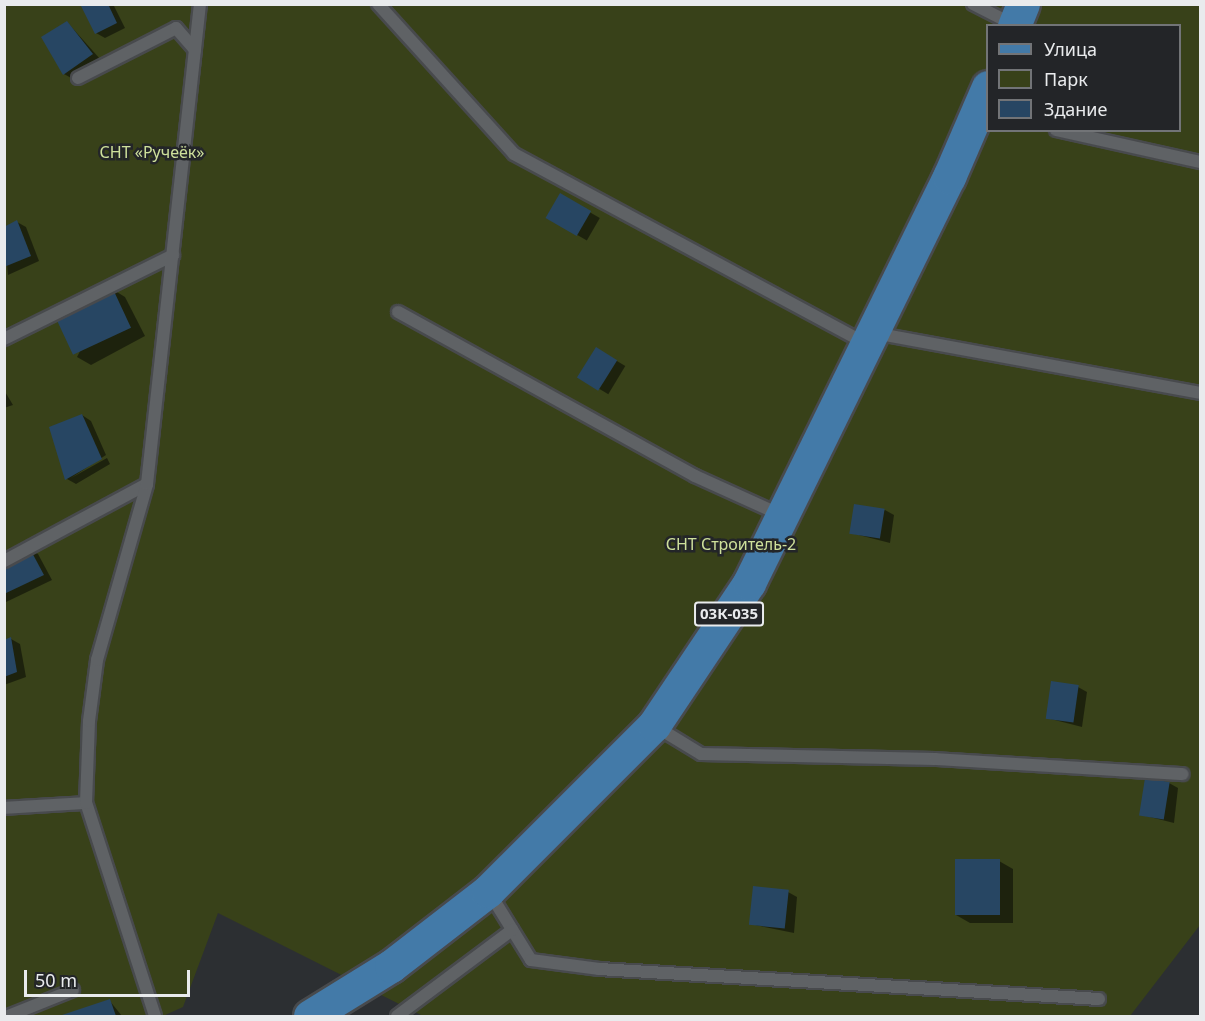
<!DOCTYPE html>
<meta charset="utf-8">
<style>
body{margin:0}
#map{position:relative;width:1205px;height:1021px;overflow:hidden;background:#2c2f32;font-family:"Noto Sans",sans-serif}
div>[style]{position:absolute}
.green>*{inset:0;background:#384119}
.shadow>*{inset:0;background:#0007;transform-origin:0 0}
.building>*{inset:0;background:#274663;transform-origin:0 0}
.roads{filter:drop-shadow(2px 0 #484a4d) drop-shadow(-2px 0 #484a4d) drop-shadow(0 2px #484a4d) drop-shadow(0 -2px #484a4d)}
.service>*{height:12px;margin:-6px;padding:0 6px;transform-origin:6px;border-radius:6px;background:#5f6265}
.primary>*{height:33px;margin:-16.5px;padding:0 16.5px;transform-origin:16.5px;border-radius:16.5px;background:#437aa8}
span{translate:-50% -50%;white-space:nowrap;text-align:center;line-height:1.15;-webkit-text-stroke:5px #232528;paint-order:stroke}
.shield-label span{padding:2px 4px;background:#232528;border:2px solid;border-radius:4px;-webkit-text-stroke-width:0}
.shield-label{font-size:15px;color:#e9ebed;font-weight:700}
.park-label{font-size:16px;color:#cee09b}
.frame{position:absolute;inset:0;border:6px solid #e9ebed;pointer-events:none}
.legend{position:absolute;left:986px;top:24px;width:195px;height:108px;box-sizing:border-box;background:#232528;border:2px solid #727477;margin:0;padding:8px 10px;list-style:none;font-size:18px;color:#e9ebed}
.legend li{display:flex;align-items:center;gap:12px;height:30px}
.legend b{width:30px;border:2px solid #727477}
.scale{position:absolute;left:24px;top:970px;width:166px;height:27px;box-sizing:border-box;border:3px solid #e9ebed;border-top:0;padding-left:8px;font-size:18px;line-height:21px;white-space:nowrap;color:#e9ebed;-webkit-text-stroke:4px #232528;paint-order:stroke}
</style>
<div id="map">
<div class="green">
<i style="clip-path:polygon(evenodd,5px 5px,1200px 5px,1200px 925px,1130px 1016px,423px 1016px,218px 913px,183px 1007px,163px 1016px,5px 1016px,5px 5px,988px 26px,1180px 26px,1180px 130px,988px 130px,988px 26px)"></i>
</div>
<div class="shadow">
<i style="clip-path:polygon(82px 4px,113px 4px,125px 28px,105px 38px,96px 33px)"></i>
<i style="clip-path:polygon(67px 22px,101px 60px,73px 79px,64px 74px)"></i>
<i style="left:560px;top:195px;width:46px;height:26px;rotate:30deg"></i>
<i style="clip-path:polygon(17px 222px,26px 227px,39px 261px,8px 275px,4px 228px)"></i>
<i style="clip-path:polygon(112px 289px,125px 297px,145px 336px,91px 365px,77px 357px)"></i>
<i style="left:597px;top:349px;width:33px;height:33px;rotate:31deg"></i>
<i style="clip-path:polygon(4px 390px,13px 405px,4px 408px)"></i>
<i style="clip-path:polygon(82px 415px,91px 421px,106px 455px,71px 478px,107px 458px,110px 464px,76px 484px,67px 479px)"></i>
<i style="clip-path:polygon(885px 510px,894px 515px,890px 543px,851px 533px)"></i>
<i style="clip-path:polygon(29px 549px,38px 554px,52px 580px,4px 603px,4px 562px)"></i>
<i style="clip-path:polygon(11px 639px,20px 644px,26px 677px,4px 685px,4px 642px)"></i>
<i style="clip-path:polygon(1078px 687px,1087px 692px,1082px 727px,1047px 718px)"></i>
<i style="clip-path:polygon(1169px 783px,1178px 788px,1174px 823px,1142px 815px)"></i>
<i style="clip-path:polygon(999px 861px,1013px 869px,1013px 923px,970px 923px,956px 915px)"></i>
<i style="clip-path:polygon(788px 892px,797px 897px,794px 933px,750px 924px)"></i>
<i style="clip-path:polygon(109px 1000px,122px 1016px,63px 1016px)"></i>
</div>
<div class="building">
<i style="clip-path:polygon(80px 4px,108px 4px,117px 23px,95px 34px)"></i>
<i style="clip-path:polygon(67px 21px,93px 54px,63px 75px,41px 37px)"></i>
<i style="left:560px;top:193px;width:36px;height:29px;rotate:30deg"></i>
<i style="clip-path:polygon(17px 220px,31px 256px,4px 267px,4px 227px)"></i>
<i style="left:112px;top:287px;width:45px;height:64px;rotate:65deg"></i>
<i style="left:596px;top:347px;width:25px;height:36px;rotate:32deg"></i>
<i style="clip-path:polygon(82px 414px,102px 459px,65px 480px,49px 427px)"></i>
<i style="left:854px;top:504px;width:31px;height:30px;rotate:9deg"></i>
<i style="clip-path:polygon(29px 547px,44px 575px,4px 594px,4px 561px)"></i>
<i style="clip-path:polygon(11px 637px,17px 672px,4px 677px,4px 640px)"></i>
<i style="left:1051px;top:681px;width:28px;height:38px;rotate:8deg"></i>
<i style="left:1145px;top:778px;width:25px;height:38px;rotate:9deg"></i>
<i style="left:955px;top:859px;width:45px;height:56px"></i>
<i style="left:753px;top:886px;width:36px;height:39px;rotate:6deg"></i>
<i style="clip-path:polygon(110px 999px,116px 1016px,59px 1016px)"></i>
</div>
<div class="roads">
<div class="service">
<i style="left:378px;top:4px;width:202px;rotate:47.8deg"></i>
<i style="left:514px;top:154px;width:399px;rotate:28.3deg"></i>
<i style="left:973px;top:4px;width:46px;rotate:27.1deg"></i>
<i style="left:78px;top:78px;width:110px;rotate:-27deg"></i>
<i style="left:176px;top:28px;width:29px;rotate:49deg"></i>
<i style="left:1056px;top:130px;width:148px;rotate:12.5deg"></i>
<i style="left:398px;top:312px;width:339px;rotate:28.9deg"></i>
<i style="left:695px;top:476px;width:94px;rotate:24.4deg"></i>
<i style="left:874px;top:333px;width:331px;rotate:10.4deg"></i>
<i style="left:4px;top:339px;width:189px;rotate:-26.4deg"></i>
<i style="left:4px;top:561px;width:162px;rotate:-28.3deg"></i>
<i style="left:655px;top:726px;width:54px;rotate:31.3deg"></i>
<i style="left:701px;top:754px;width:234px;rotate:1.2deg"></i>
<i style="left:935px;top:759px;width:248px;rotate:3.5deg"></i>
<i style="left:4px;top:808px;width:82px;rotate:-3.5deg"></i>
<i style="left:489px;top:892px;width:80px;rotate:58.3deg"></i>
<i style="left:531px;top:960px;width:69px;rotate:7.5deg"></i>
<i style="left:599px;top:969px;width:501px;rotate:3.43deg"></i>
<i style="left:8px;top:1016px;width:70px;rotate:-21.8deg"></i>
<i style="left:155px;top:1016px;width:224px;rotate:-107.9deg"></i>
<i style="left:86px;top:803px;width:82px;rotate:-87.9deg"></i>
<i style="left:89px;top:721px;width:62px;rotate:-82.5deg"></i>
<i style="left:97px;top:660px;width:183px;rotate:-74.1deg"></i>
<i style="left:147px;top:484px;width:483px;rotate:-83.7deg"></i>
<i style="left:397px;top:1016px;width:144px;rotate:-36.8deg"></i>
</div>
<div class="primary">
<i style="left:1014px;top:26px;width:24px;rotate:-68deg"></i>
<i style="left:310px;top:1016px;width:95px;rotate:-31.7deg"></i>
<i style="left:391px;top:966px;width:123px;rotate:-37.7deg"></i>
<i style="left:488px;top:891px;width:235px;rotate:-45deg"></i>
<i style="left:654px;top:725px;width:171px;rotate:-56.2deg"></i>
<i style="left:749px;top:583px;width:453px;rotate:-63.8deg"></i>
<i style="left:949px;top:177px;width:98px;rotate:-66.6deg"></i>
</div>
</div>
<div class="shield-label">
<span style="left:729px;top:614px">03К-035</span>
</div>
<div class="park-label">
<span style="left:152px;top:152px">СНТ «Ручеёк»</span>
<span style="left:731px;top:544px">СНТ Строитель-2</span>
</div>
<div class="frame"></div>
<ul class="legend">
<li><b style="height:8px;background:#437aa8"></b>Улица</li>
<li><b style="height:16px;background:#384119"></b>Парк</li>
<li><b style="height:16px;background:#274663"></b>Здание</li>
</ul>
<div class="scale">50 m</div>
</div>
